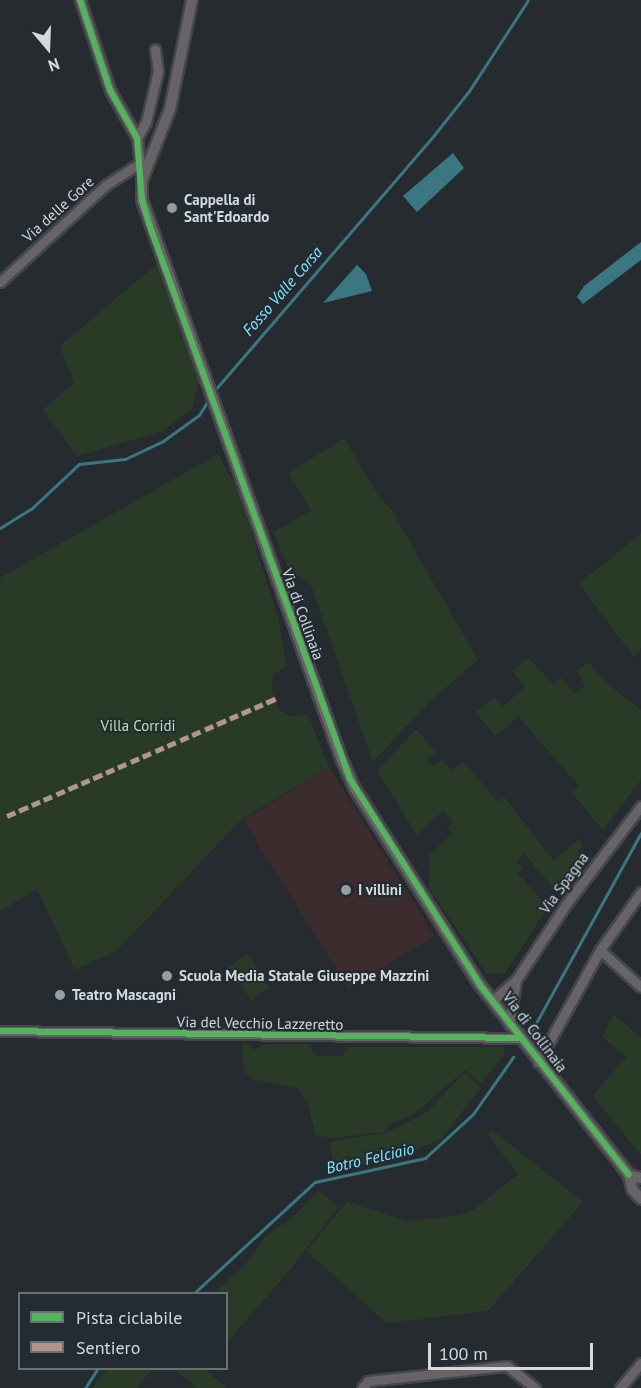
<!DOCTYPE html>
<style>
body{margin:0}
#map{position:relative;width:641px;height:1388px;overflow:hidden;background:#262b30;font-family:"PT Sans",sans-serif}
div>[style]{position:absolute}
.education>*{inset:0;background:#3c2c2d;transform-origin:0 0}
.green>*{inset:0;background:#293b27;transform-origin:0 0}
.water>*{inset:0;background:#3b7783}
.stream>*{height:3px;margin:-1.5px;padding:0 1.5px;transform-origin:1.5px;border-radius:1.5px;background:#3b7783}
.roads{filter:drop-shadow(2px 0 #43474b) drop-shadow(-2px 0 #43474b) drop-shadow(0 2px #43474b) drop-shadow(0 -2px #43474b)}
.minor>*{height:9px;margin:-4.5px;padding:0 4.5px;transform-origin:4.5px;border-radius:4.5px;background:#676366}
.tertiary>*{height:10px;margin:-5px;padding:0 5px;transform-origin:5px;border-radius:5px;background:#676366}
.quiet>*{height:4.5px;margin-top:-2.25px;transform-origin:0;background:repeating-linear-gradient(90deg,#b2968c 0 9px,transparent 0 13.5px)}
.cycleway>*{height:6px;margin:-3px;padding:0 3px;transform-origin:3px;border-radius:3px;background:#56b35d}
.dots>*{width:16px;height:16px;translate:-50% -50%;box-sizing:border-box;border:3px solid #232b33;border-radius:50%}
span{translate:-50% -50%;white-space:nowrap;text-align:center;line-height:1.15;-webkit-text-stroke:4.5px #232b33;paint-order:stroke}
.poi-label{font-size:15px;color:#d3d9dd;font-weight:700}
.left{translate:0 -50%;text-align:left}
.street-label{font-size:15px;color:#d3d9dd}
.park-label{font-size:15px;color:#b1e4a6}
.water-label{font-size:16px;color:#82e9fb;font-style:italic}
.legend{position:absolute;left:18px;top:1292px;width:210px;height:78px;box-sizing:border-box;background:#232b33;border:2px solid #697177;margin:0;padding:8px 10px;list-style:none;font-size:18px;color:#d3d9dd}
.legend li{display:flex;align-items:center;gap:12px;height:30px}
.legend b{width:30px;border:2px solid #697177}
.north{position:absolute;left:18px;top:18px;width:60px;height:60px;-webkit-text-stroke:4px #232b33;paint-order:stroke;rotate:161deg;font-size:16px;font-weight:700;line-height:24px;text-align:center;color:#d3d9dd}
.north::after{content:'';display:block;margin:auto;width:21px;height:27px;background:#d3d9dd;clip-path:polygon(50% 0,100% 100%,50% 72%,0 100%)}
.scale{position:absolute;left:428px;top:1343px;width:165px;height:27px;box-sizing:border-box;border:3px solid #d3d9dd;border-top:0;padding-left:8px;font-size:18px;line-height:21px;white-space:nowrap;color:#d3d9dd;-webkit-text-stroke:4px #232b33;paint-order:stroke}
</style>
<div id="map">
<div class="education">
<i style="left:329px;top:767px;width:199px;height:101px;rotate:58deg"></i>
</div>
<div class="green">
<i style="clip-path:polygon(157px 264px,200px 378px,192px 409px,163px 431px,77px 456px,43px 410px,74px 383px,60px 346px)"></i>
<i style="clip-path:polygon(344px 438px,381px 500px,391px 509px,478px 660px,427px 704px,373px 762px,311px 585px,289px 570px,273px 532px,311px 511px,289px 473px)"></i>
<i style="clip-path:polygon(218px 454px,239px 492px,278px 618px,287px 666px,274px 674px,271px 689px,279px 710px,291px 716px,308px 715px,329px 767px,242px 819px,116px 951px,75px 970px,37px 889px,0 911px,0 578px)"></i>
<i style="clip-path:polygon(641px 533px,641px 648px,634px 657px,579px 584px)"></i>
<i style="clip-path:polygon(529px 658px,553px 684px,563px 678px,574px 694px,585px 686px,577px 671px,589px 662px,608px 684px,641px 710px,641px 780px,603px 830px,572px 793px,579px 786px,518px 716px,496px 736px,475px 713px,494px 697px,503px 706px,525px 687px,512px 670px)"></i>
<i style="clip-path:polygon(416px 729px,436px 752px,427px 760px,434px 766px,442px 760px,452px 771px,463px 761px,498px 802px,504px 797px,554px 861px,578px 839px,583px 846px,577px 852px,581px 859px,557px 893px,524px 853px,517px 862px,523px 868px,518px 874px,548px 907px,505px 973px,489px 974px,485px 971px,429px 888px,429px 855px,452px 834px,447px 828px,453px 823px,450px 817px,443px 811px,417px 835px,377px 771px)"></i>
<i style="left:248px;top:954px;width:40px;height:23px;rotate:56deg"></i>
<i style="clip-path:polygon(614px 1014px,641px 1038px,641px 1155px,593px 1096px,626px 1057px,602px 1036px)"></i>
<i style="clip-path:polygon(242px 1044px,249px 1044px,254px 1050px,262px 1045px,310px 1044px,314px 1055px,343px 1056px,346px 1047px,505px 1047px,504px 1054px,481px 1084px,465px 1070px,426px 1104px,408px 1117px,391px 1123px,384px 1132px,332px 1138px,316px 1136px,308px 1104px,297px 1088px,252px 1079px,244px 1071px)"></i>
<i style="clip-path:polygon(465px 1072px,481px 1087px,442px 1138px,382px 1165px,371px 1163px,335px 1168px,329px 1142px,389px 1132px,427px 1112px)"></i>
<i style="clip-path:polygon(492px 1130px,583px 1202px,488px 1311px,387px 1323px,306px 1251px,347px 1202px,406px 1221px,455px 1216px,475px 1209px,518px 1174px,488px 1135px)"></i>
<i style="clip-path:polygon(318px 1190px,338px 1207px,289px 1271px,227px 1342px,226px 1294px,215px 1293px,246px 1264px,265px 1237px,294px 1216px)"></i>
<i style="clip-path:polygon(108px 1368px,152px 1368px,152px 1369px,137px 1388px,92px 1388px)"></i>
<i style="clip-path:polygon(174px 1369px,205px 1369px,227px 1388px,197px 1388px)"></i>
</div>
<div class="water">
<i style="clip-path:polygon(453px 153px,464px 168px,417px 212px,403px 196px)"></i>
<i style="clip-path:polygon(641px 242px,641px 260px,583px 304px,577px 297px,584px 286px)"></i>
<i style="clip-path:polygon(357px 265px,366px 274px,372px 291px,323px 303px)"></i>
</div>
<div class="stream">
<i style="left:214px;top:391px;width:338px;rotate:-49.3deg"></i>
<i style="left:434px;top:135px;width:56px;rotate:-51.5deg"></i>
<i style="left:469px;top:91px;width:108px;rotate:-57deg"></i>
<i style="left:0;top:528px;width:36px;rotate:-32deg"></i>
<i style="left:31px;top:509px;width:66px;rotate:-43.2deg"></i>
<i style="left:79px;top:464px;width:46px;rotate:-6.2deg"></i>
<i style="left:125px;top:459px;width:42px;rotate:-25.3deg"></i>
<i style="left:163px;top:441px;width:44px;rotate:-35.8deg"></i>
<i style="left:199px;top:415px;width:19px;rotate:-58deg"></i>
<i style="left:531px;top:1032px;width:227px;rotate:-61.1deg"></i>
<i style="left:193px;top:1294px;width:166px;rotate:-42.6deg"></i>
<i style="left:315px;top:1182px;width:113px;rotate:-12.3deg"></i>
<i style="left:425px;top:1158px;width:65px;rotate:-42.5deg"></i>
<i style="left:473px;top:1114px;width:70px;rotate:-54.9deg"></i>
<i style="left:85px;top:1388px;width:24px;rotate:-57deg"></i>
</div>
<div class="roads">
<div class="minor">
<i style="left:80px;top:0;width:95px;rotate:71.6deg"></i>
<i style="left:110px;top:90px;width:55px;rotate:60.6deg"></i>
<i style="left:137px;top:138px;width:42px;rotate:83.2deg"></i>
<i style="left:137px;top:138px;width:18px;rotate:-61deg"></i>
<i style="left:146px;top:122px;width:52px;rotate:-76.8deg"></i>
<i style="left:158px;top:71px;width:22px;rotate:-98deg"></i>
<i style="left:0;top:282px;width:144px;rotate:-42.5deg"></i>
<i style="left:106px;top:185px;width:40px;rotate:-32.9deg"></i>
<i style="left:600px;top:950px;width:55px;rotate:42.1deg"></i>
<i style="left:492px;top:1001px;width:32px;rotate:-41deg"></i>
<i style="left:516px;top:980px;width:92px;rotate:-56.5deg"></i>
<i style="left:567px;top:903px;width:122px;rotate:-52.7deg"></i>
<i style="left:509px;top:1024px;width:45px;rotate:-81deg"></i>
<i style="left:0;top:1031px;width:519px;rotate:0.77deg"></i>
<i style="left:538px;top:1062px;width:128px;rotate:-61deg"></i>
<i style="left:600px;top:950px;width:71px;rotate:-54.7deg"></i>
<i style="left:362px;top:1388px;width:9px;rotate:-49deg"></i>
<i style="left:368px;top:1381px;width:140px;rotate:-6.2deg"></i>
<i style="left:507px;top:1366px;width:36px;rotate:38deg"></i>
<i style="left:620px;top:1388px;width:33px;rotate:-50deg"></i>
</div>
<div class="tertiary">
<i style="left:192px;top:0;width:111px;rotate:101.4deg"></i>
<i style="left:170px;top:109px;width:76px;rotate:111.5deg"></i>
<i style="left:142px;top:180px;width:20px;rotate:90deg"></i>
<i style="left:142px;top:200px;width:592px;rotate:70.37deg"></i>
<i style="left:341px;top:758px;width:34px;rotate:66deg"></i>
<i style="left:355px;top:789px;width:232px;rotate:57.5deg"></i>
<i style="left:480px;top:985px;width:241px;rotate:51.9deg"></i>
<i style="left:629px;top:1175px;width:14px;rotate:78deg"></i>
<i style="left:632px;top:1189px;width:13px;rotate:48deg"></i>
<i style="left:629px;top:1175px;width:12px;rotate:14deg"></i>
</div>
</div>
<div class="quiet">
<i style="left:7px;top:816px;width:295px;rotate:-23.6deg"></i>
</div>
<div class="cycleway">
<i style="left:80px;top:0;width:95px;rotate:71.6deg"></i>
<i style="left:110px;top:90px;width:55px;rotate:60.6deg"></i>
<i style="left:137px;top:138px;width:62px;rotate:85.4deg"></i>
<i style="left:142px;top:200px;width:34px;rotate:73deg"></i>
<i style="left:152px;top:232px;width:582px;rotate:70.1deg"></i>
<i style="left:350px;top:779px;width:244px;rotate:57.7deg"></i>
<i style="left:480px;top:985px;width:241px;rotate:51.9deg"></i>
<i style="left:0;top:1031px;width:519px;rotate:0.77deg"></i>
</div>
<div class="dots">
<i style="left:172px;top:208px;background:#969ca0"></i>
<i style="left:346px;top:890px;background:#969ca0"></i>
<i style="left:167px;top:976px;background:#969ca0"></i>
<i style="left:60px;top:995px;background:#969ca0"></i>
</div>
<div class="poi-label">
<span class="left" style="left:184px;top:208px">Cappella di<br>Sant'Edoardo</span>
<span class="left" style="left:358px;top:890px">I villini</span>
<span class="left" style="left:179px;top:976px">Scuola Media Statale Giuseppe Mazzini</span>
<span class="left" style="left:72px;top:995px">Teatro Mascagni</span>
</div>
<div class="street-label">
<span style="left:58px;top:209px;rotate:-42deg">Via delle Gore</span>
<span style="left:303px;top:614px;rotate:70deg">Via di Collinaia</span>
<span style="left:564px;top:883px;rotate:-54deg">Via Spagna</span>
<span style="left:260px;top:1023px;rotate:1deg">Via del Vecchio Lazzeretto</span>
<span style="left:535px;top:1032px;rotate:53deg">Via di Collinaia</span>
</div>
<div class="park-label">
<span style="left:138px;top:726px">Villa Corridi</span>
</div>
<div class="water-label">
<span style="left:282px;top:291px;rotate:-49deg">Fosso Valle Corsa</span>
<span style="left:370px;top:1158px;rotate:-13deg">Botro Felciaio</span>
</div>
<ul class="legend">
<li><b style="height:8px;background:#56b35d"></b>Pista ciclabile</li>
<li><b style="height:8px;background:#b2968c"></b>Sentiero</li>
</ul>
<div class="north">N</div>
<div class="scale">100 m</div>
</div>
